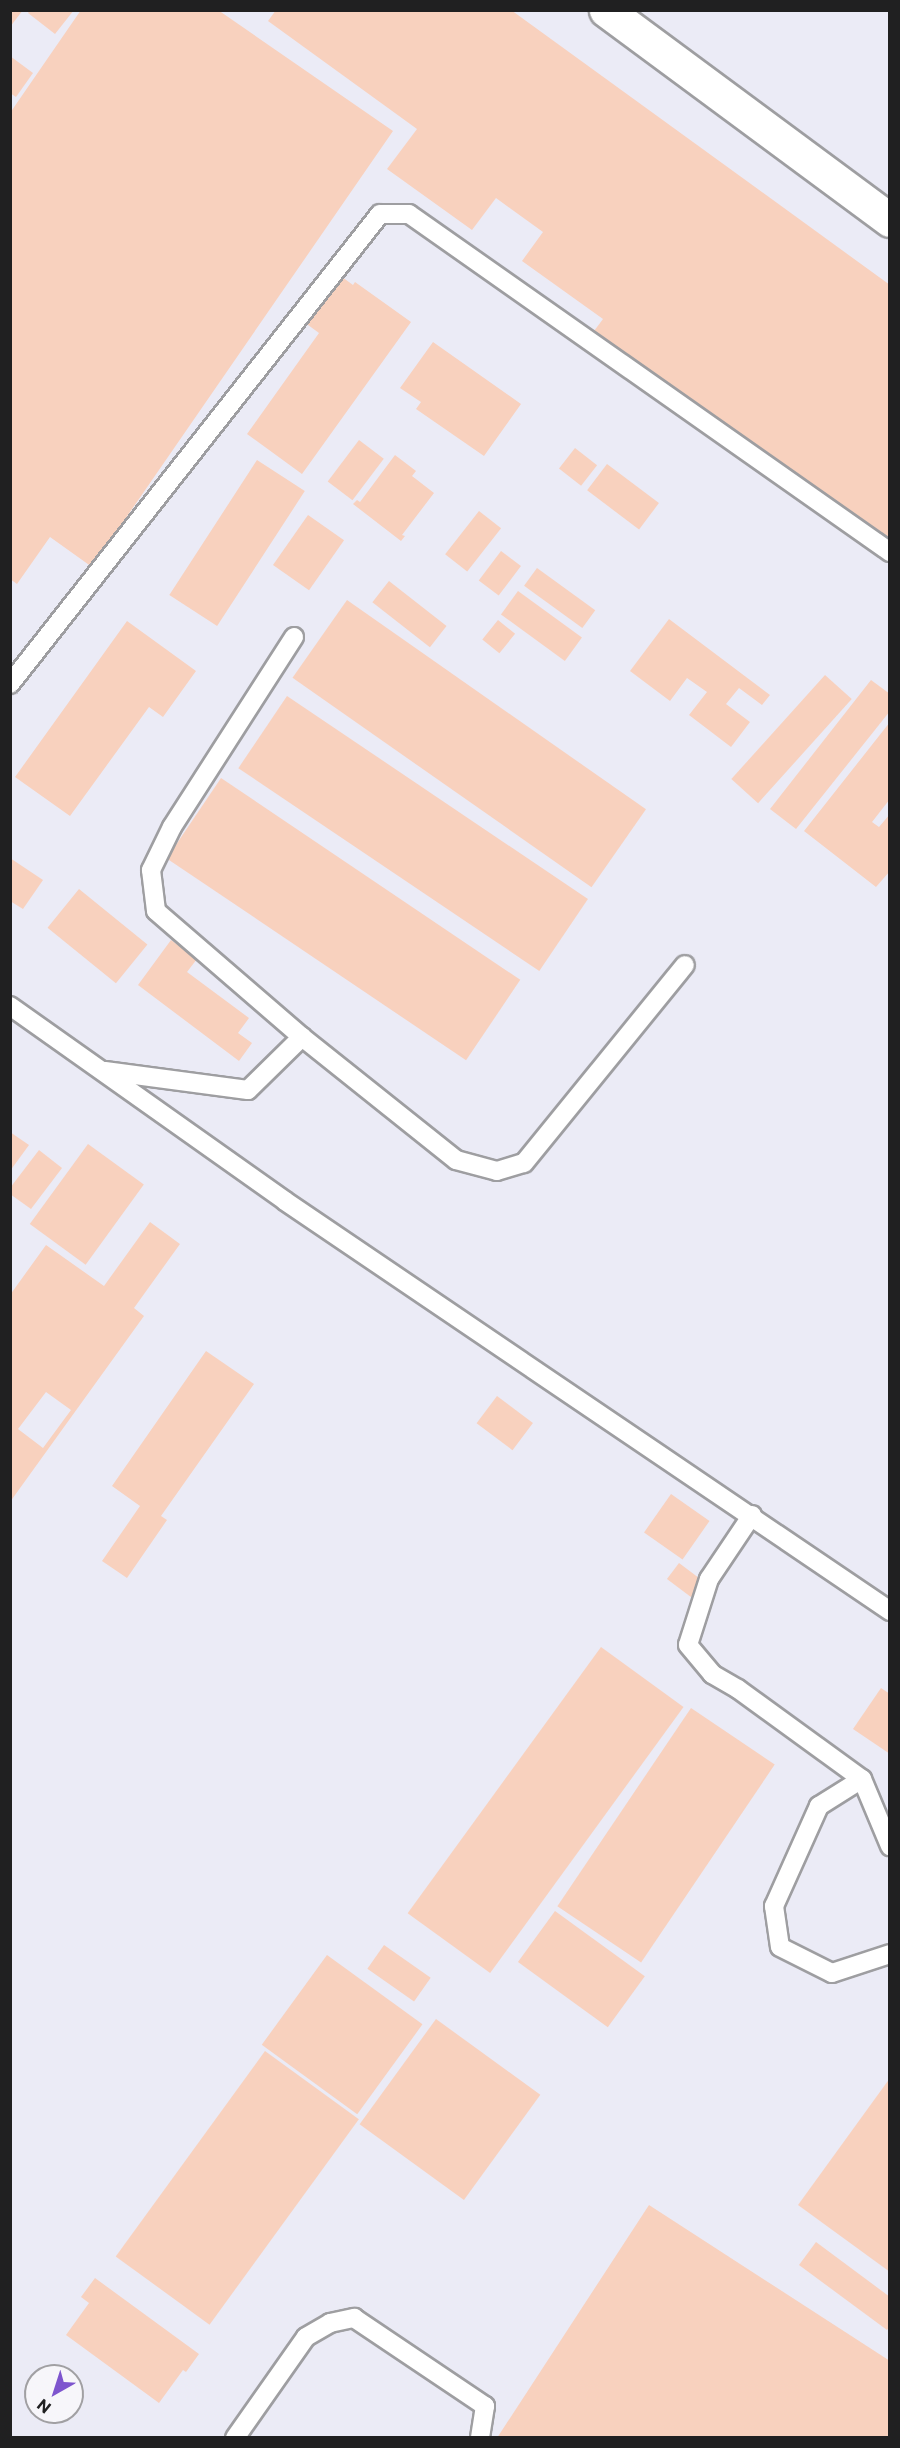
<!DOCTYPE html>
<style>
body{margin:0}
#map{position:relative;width:900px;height:2448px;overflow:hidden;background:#f7f6fa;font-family:Commissioner,sans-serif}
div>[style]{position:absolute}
.built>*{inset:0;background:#ebebf6}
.building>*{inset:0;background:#f8d1be;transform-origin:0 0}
.roads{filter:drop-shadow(2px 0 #9e9ea1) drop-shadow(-2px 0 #9e9ea1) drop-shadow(0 2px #9e9ea1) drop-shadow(0 -2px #9e9ea1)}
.service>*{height:18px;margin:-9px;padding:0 9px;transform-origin:9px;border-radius:9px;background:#fff}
.minor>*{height:33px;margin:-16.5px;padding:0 16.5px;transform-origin:16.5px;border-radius:16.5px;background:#fff}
span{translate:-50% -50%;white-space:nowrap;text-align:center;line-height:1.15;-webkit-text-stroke:4.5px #f7f6fa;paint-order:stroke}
.frame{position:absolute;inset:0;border:12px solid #202021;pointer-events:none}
.north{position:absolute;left:24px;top:2364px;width:60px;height:60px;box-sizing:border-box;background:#f7f6fa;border:2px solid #a1a0a3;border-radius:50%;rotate:219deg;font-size:16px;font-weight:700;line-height:24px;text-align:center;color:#202021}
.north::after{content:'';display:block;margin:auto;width:21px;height:27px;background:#7e55ce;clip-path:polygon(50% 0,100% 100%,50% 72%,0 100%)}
</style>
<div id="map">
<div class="built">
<i style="clip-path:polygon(evenodd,11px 11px,889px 11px,889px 2437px,11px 2438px,11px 11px,36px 2376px,72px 2376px,72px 2412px,36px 2412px,36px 2376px)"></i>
</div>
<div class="building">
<i style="clip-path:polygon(10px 10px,23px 10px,10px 27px)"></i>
<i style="clip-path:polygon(30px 10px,74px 10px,55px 34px,28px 13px)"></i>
<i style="clip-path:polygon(81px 10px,218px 10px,393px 131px,92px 567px,50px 537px,17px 584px,10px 579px,10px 113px)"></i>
<i style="clip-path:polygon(276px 10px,511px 10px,890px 285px,890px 546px,594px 331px,603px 319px,522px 261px,543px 232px,496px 198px,472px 230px,387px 169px,417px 129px,268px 21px)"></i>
<i style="clip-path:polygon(10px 56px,33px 73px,16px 97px,10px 93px)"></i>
<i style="clip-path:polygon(338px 274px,353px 285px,355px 282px,411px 322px,302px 474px,247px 434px,319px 333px,304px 322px)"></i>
<i style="clip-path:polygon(433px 342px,521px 404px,484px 456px,416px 409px,421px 402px,400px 388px)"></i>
<i style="left:359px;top:440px;width:31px;height:52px;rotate:37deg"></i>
<i style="left:575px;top:448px;width:28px;height:26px;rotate:38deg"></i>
<i style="clip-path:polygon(395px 455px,416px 471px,412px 476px,434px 493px,402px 535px,405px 536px,401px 541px,353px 504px,357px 500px,360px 502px)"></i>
<i style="left:257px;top:460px;width:57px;height:161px;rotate:33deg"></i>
<i style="left:607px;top:464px;width:65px;height:33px;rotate:37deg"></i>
<i style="left:479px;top:511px;width:28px;height:55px;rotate:38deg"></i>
<i style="left:308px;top:515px;width:44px;height:61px;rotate:35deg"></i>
<i style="left:501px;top:551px;width:25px;height:37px;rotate:37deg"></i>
<i style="left:537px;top:568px;width:72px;height:22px;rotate:36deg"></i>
<i style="left:389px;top:581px;width:73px;height:27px;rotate:38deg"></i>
<i style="left:518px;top:591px;width:79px;height:29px;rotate:36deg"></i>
<i style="left:347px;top:600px;width:365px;height:95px;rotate:35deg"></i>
<i style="clip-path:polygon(669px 619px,770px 695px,762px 705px,739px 688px,726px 704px,750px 722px,731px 747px,689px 715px,707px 692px,687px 678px,670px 701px,630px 671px)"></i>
<i style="left:498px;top:620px;width:22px;height:25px;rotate:39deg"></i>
<i style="clip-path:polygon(127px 621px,196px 671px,163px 717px,149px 707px,70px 816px,15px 777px)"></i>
<i style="left:825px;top:675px;width:36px;height:140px;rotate:42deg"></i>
<i style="clip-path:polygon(871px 680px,890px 694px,890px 711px,796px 829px,770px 809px)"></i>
<i style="left:287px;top:696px;width:363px;height:87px;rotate:34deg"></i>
<i style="clip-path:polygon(890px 722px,890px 799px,872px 822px,879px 827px,890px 814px,890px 871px,876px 887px,804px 831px)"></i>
<i style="left:221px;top:778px;width:361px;height:97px;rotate:34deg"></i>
<i style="clip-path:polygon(10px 858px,43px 880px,23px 909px,10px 901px)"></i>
<i style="left:79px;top:889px;width:88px;height:50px;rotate:39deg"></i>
<i style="clip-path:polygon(171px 940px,197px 959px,187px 972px,249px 1018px,238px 1033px,252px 1043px,239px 1061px,138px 985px)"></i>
<i style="clip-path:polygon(10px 1132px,29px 1145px,10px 1171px)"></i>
<i style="left:88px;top:1144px;width:69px;height:99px;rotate:36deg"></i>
<i style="clip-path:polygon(39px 1150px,62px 1168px,31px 1209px,10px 1194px,10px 1188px)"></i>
<i style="clip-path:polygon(evenodd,150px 1222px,180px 1244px,134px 1308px,144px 1316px,10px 1502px,10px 1295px,46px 1245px,104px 1286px,150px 1222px,46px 1392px,71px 1410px,43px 1448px,18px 1429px,46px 1392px)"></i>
<i style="clip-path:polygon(206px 1351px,254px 1384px,161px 1516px,167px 1520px,127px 1578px,102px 1561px,140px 1506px,112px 1486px)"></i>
<i style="left:497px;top:1396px;width:45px;height:34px;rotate:37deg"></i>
<i style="left:671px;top:1494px;width:47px;height:47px;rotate:35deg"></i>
<i style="left:679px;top:1563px;width:30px;height:20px;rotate:37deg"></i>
<i style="left:601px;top:1647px;width:102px;height:329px;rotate:36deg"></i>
<i style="clip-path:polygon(881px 1688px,890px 1694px,890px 1754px,853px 1729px)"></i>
<i style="left:691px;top:1708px;width:101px;height:239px;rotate:34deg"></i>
<i style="left:555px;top:1911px;width:111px;height:63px;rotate:36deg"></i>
<i style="left:384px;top:1945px;width:57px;height:29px;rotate:35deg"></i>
<i style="left:327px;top:1955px;width:118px;height:111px;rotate:36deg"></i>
<i style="left:436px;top:2019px;width:129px;height:130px;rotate:36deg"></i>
<i style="left:265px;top:2051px;width:116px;height:254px;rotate:36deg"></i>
<i style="clip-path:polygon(890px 2078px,890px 2272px,798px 2205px)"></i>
<i style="clip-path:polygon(649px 2205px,890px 2361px,890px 2438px,497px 2438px)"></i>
<i style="clip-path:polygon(816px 2242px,890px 2297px,890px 2326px,887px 2330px,799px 2265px)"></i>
<i style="clip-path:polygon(95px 2278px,199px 2354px,186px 2372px,183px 2370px,159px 2403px,66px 2335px,89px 2303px,81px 2297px)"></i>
</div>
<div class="roads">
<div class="service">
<i style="left:294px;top:637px;width:226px;rotate:122.7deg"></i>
<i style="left:172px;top:827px;width:48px;rotate:116deg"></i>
<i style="left:151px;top:870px;width:41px;rotate:83deg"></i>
<i style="left:156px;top:911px;width:193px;rotate:40.8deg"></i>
<i style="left:302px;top:1037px;width:197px;rotate:38.6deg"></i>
<i style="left:456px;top:1160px;width:42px;rotate:15deg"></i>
<i style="left:497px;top:1171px;width:28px;rotate:-17deg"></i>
<i style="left:524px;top:1163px;width:255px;rotate:-50.9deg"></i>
<i style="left:10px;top:684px;width:598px;rotate:-51.79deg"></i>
<i style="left:380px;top:214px;width:29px"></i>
<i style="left:409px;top:214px;width:588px;rotate:35.1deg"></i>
<i style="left:10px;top:1006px;width:337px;rotate:35.3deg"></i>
<i style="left:285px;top:1201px;width:731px;rotate:34.12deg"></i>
<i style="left:105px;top:1071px;width:144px;rotate:7.6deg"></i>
<i style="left:248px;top:1090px;width:76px;rotate:-44.5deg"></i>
<i style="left:752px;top:1515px;width:77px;rotate:123.9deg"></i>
<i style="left:709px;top:1579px;width:69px;rotate:107.7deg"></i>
<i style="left:688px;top:1645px;width:38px;rotate:50deg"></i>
<i style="left:712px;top:1674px;width:30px;rotate:30deg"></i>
<i style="left:738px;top:1689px;width:153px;rotate:36deg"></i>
<i style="left:862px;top:1779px;width:73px;rotate:67.3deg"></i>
<i style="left:862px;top:1779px;width:51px;rotate:147.9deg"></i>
<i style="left:819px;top:1806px;width:110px;rotate:114.2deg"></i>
<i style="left:774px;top:1906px;width:41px;rotate:81.7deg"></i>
<i style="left:780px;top:1947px;width:58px;rotate:26.6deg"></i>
<i style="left:832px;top:1973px;width:61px;rotate:-18.1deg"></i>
<i style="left:235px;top:2438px;width:123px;rotate:-54.9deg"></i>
<i style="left:306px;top:2337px;width:28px;rotate:-30deg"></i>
<i style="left:330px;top:2323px;width:25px;rotate:-12deg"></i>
<i style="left:354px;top:2318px;width:158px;rotate:33.9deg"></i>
<i style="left:485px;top:2406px;width:32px;rotate:99deg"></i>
</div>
<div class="minor">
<i style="left:606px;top:10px;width:353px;rotate:36.5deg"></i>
</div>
</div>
<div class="frame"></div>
<div class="north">N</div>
</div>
